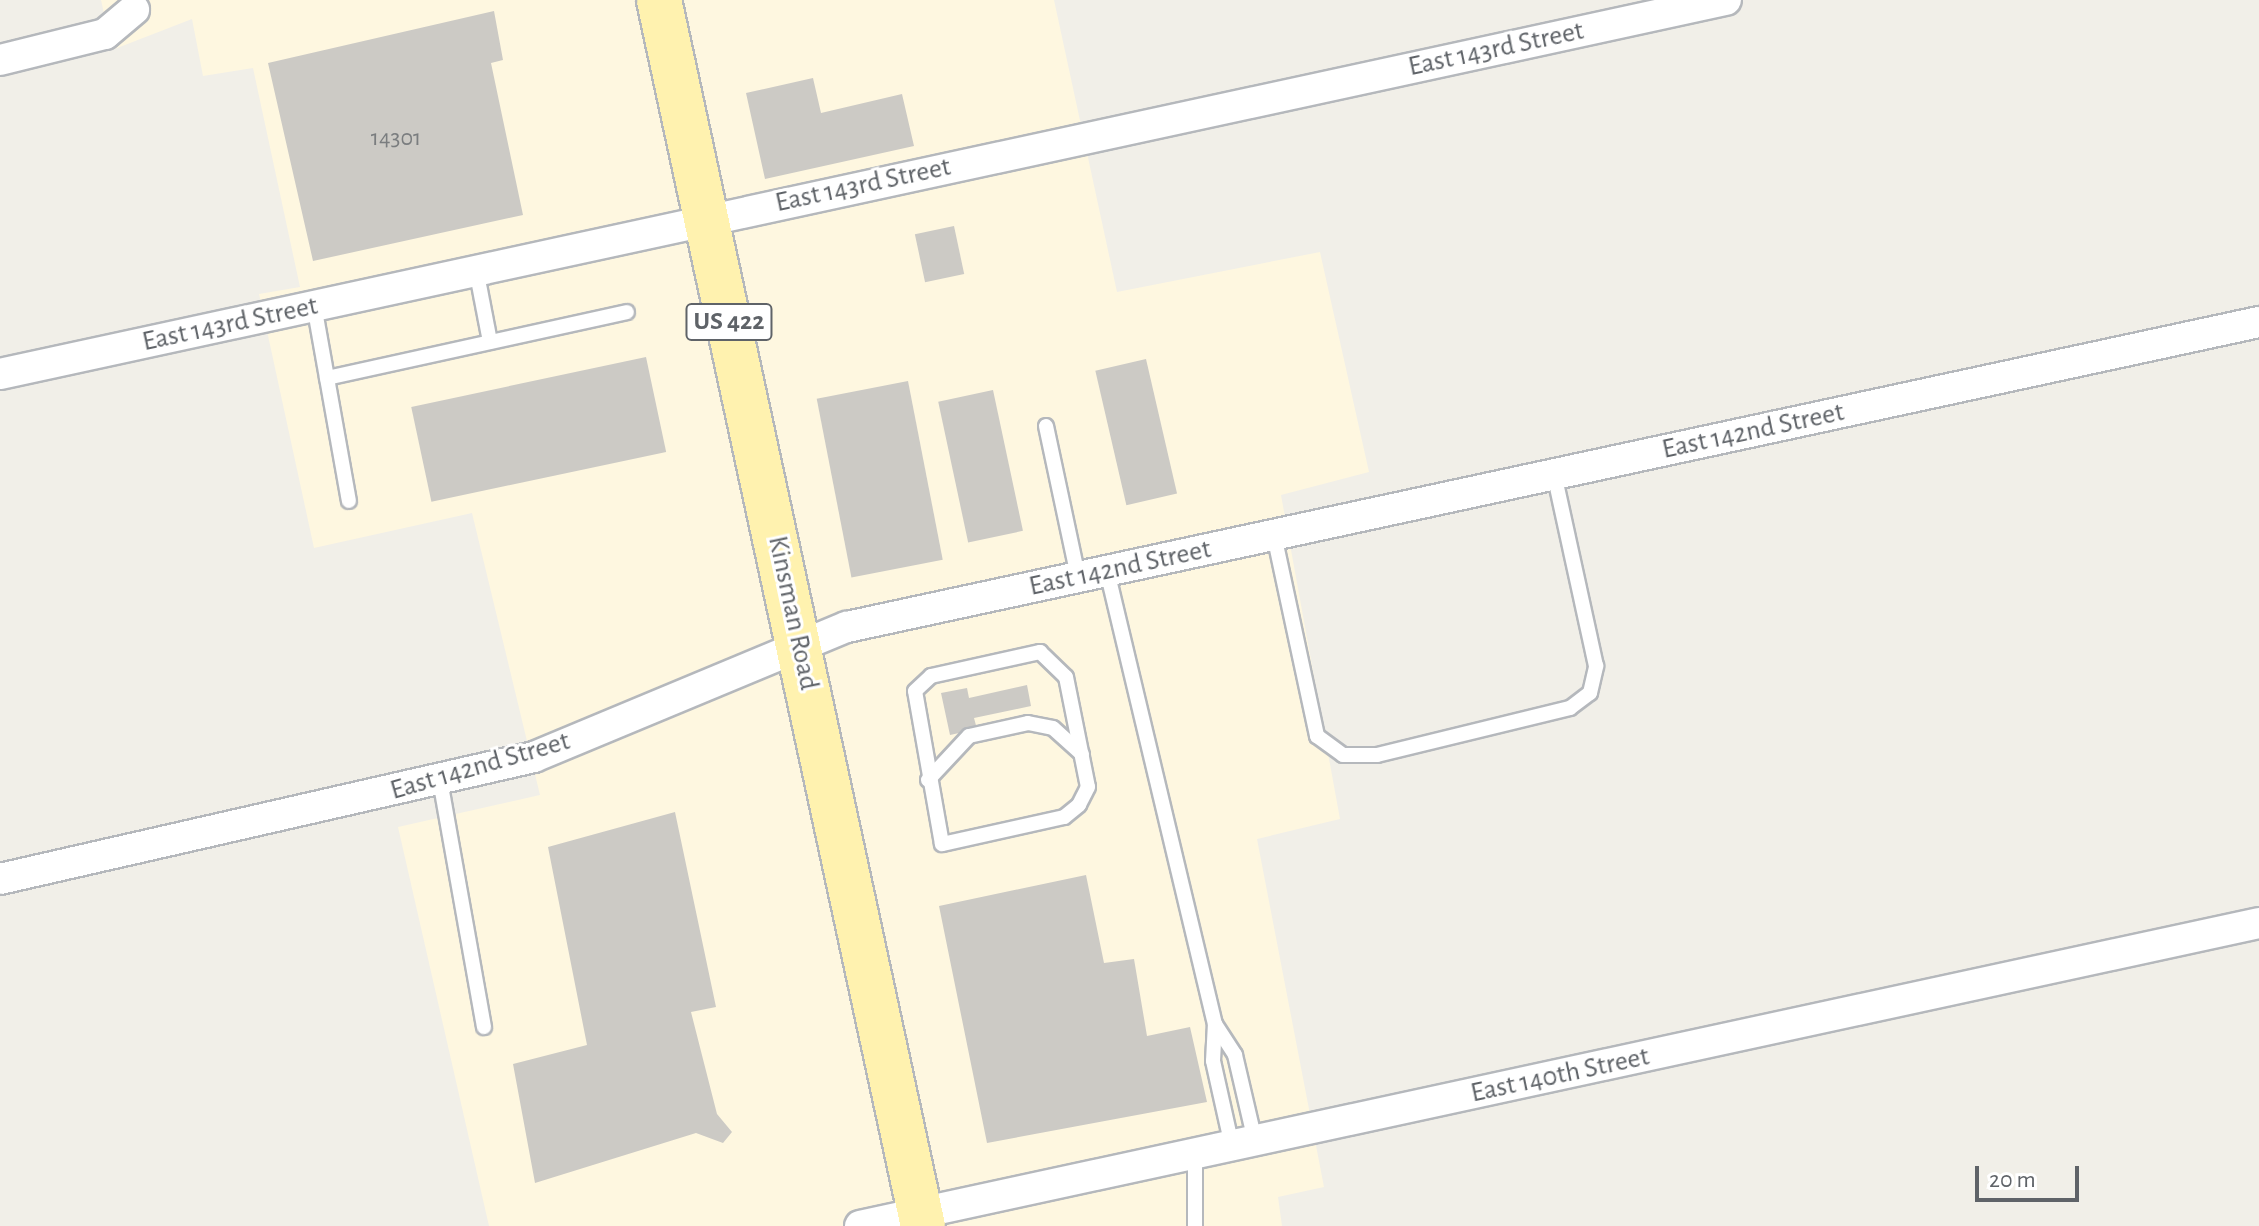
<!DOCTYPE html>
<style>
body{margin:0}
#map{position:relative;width:2259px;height:1226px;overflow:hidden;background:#f1efe8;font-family:"Alegreya Sans",sans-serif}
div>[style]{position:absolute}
.commercial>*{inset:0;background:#fef7e0}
.building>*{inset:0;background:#cccac5;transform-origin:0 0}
.roads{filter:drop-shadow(2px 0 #b5b8bc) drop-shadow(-2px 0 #b5b8bc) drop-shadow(0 2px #b5b8bc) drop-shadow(0 -2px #b5b8bc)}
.lane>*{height:14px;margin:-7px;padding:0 7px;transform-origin:7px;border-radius:7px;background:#fff}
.street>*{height:30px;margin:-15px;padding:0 15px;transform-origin:15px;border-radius:15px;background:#fff}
.primary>*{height:44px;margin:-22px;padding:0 22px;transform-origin:22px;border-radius:22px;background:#fff2af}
span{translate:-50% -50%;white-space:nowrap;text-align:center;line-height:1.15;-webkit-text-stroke:6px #fff;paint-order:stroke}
.number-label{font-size:24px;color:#7a7d7f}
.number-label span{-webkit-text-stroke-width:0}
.shield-label span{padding:2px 6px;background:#fff;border:2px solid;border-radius:6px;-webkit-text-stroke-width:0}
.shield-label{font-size:26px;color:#5f6368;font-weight:700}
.street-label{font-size:28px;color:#5f6368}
.scale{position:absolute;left:1975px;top:1166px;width:104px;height:36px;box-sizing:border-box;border:4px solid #5f6368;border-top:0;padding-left:10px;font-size:24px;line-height:28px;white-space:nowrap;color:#5f6368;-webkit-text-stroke:6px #fff;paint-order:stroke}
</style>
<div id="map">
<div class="commercial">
<i style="clip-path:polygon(101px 0,1054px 0,1117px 292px,1320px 252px,1369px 472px,1281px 495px,1340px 819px,1257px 839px,1324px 1187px,1278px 1197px,1282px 1226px,489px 1226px,398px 827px,540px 795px,472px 513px,314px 548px,259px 294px,300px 287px,253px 68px,203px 76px,192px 19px,112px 50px)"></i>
</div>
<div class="building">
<i style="clip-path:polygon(494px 11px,503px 60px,491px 63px,523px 215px,313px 261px,268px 63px)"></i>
<i style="clip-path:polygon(813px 78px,821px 113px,902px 94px,914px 146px,765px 179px,746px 93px)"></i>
<i style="left:954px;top:226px;width:49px;height:40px;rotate:78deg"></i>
<i style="left:646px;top:357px;width:97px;height:240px;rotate:78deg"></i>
<i style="left:1146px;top:359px;width:138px;height:52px;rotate:77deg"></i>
<i style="left:908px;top:381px;width:182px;height:93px;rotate:79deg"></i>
<i style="left:993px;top:390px;width:144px;height:56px;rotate:78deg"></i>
<i style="clip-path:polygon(1027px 685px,1031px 706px,974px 718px,977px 729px,950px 735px,941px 693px,967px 688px,969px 698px)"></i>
<i style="clip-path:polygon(675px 812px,716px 1007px,691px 1012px,717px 1114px,732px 1132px,723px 1143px,696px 1133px,535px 1183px,513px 1064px,587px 1045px,548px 847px)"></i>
<i style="clip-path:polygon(1086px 875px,1104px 963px,1134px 959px,1147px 1036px,1190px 1027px,1207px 1102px,987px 1143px,939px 906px)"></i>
</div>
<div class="roads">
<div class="lane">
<i style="left:476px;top:269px;width:74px;rotate:79.1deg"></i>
<i style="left:314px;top:305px;width:199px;rotate:79.9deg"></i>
<i style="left:327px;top:378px;width:307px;rotate:-12.4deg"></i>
<i style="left:1046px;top:426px;width:154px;rotate:78deg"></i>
<i style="left:1274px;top:535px;width:206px;rotate:77.9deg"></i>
<i style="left:1317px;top:736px;width:32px;rotate:36deg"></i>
<i style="left:1343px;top:755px;width:34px"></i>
<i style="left:1377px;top:755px;width:199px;rotate:-13.7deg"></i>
<i style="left:1570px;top:708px;width:25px;rotate:-37deg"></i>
<i style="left:1590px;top:693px;width:28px;rotate:-77deg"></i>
<i style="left:1596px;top:666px;width:197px;rotate:-102.3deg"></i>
<i style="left:1107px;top:571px;width:466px;rotate:76.6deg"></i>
<i style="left:1040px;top:652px;width:36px;rotate:44deg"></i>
<i style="left:1066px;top:677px;width:112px;rotate:78.7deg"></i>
<i style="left:1088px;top:787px;width:20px;rotate:117deg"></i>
<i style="left:1079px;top:805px;width:19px;rotate:141deg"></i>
<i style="left:1064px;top:817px;width:125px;rotate:167.5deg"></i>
<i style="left:942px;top:844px;width:155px;rotate:-100deg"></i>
<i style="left:915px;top:691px;width:22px;rotate:-43deg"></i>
<i style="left:931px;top:676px;width:112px;rotate:-12.4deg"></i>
<i style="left:440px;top:780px;width:251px;rotate:79.9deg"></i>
<i style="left:928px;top:780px;width:60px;rotate:-47deg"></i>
<i style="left:969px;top:736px;width:60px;rotate:-12.4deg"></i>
<i style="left:1028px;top:723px;width:25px;rotate:11deg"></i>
<i style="left:1053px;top:728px;width:39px;rotate:42deg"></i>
<i style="left:1232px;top:1146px;width:87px;rotate:-102.6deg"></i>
<i style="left:1213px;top:1061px;width:37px;rotate:-87deg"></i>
<i style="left:1215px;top:1024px;width:37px;rotate:57deg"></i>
<i style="left:1235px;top:1055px;width:88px;rotate:76.9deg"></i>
<i style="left:1195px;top:1226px;width:72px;rotate:-90deg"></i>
</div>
<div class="street">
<i style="left:0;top:60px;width:108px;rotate:-13.9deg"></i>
<i style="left:105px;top:34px;width:38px;rotate:-40deg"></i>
<i style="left:0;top:374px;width:1766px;rotate:-12.23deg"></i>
<i style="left:0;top:879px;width:548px;rotate:-12.87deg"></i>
<i style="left:534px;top:757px;width:339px;rotate:-22.6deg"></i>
<i style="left:847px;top:627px;width:1445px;rotate:-12.19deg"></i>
<i style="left:860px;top:1226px;width:1431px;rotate:-12.22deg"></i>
</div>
<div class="primary">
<i style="left:659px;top:0;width:1254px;rotate:77.85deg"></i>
</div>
</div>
<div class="number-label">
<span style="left:396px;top:139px">14301</span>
</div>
<div class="shield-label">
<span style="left:729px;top:322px">US 422</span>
</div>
<div class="street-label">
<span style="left:1496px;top:49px;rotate:-12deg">East 143rd Street</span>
<span style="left:863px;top:185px;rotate:-12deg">East 143rd Street</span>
<span style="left:230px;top:324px;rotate:-12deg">East 143rd Street</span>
<span style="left:1753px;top:431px;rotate:-12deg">East 142nd Street</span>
<span style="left:1120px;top:568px;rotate:-12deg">East 142nd Street</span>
<span style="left:793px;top:613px;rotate:78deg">Kinsman Road</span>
<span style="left:480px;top:766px;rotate:-16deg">East 142nd Street</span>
<span style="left:1560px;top:1075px;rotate:-12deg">East 140th Street</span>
</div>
<div class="scale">20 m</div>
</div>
